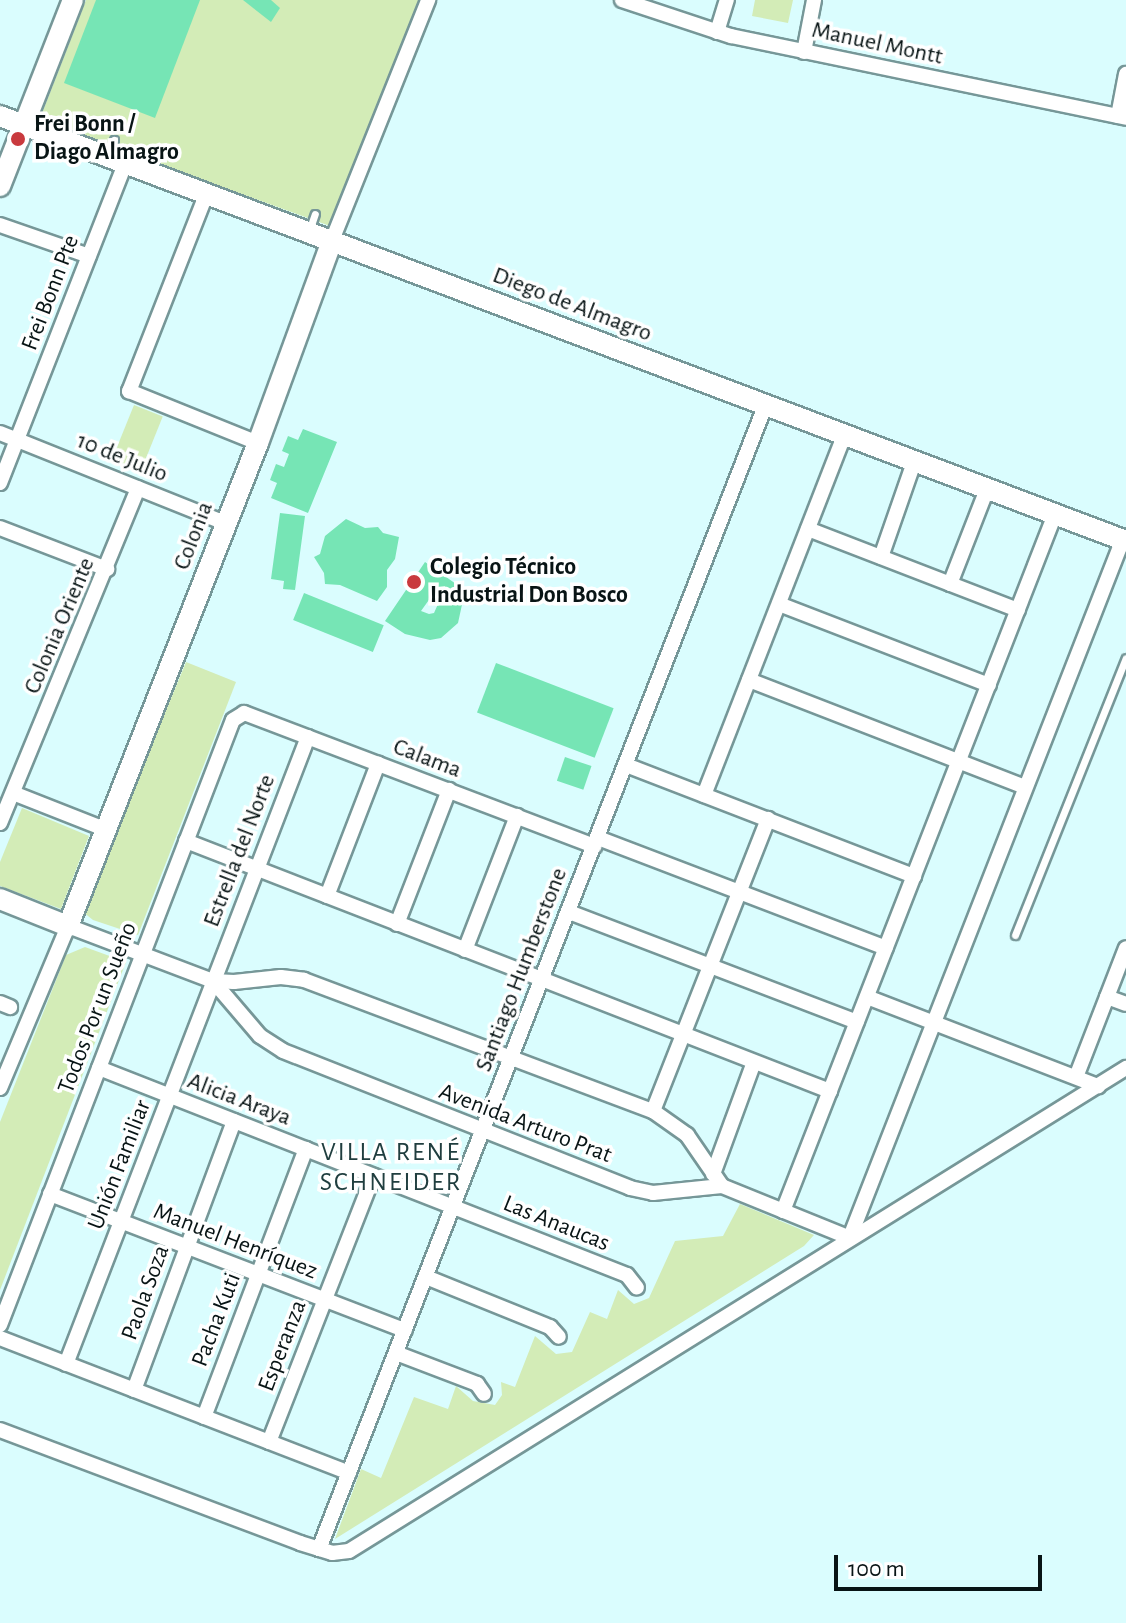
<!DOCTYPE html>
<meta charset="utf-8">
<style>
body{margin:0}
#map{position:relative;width:1126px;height:1623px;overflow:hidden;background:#dafdfe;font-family:"Alegreya Sans",sans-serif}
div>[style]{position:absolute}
.green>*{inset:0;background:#d3ecb7;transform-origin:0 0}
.building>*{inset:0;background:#76e5b5;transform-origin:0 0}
.roads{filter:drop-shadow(2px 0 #769798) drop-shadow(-2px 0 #769798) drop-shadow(0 2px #769798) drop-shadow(0 -2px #769798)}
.lane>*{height:7px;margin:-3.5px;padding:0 3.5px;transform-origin:3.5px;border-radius:3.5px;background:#fff}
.street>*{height:14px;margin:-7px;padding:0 7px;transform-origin:7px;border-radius:7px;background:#fff}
.secondary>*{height:20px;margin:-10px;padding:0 10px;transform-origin:10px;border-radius:10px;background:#fff}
.dots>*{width:22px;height:22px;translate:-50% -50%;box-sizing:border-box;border:4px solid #fff;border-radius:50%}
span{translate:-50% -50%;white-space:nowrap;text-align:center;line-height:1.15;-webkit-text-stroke:7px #fff;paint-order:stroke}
.street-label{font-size:24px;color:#081415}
.poi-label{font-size:24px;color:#081415;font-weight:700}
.left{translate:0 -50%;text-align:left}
.neighbourhood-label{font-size:26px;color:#203e3f;letter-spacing:2px}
.scale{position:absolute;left:834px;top:1555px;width:208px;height:36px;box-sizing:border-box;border:4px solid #081415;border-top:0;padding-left:10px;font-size:24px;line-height:28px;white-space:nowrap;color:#081415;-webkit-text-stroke:6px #fff;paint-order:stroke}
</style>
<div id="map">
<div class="green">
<i style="clip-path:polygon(86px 0,422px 0,330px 226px,39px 121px)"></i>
<i style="clip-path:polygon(755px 0,793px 0,788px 23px,752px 16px)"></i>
<i style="left:134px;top:405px;width:31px;height:61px;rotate:22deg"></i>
<i style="clip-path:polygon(186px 662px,236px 682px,138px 935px,93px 920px,83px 912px)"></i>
<i style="clip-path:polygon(22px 808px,89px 836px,61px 909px,0 886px,0 862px)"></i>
<i style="clip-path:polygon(85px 947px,126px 962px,0 1290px,0 1122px,66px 955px)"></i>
<i style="clip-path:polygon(740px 1204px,814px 1235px,804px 1246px,335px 1539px,361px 1469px,381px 1478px,414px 1397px,448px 1409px,456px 1386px,473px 1401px,495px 1405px,502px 1395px,501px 1382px,515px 1387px,535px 1336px,556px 1354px,572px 1352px,590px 1312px,607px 1319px,618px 1290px,634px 1304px,649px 1298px,675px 1241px,723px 1236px)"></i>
</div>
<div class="building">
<i style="clip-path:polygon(96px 0,200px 0,155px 118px,64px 83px)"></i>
<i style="clip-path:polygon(243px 0,271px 0,280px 8px,271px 22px)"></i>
<i style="clip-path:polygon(303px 429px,337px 442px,308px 513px,271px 498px,277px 483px,270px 480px,276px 464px,284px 467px,289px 454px,282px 451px,288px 436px,298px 440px)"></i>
<i style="clip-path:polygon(280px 513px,305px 516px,295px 590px,283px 589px,284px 581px,271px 579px)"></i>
<i style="clip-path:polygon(346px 519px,365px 528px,378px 527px,383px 533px,399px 537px,395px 559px,387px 570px,387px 587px,377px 601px,340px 585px,325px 584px,324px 573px,314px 557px,320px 554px,325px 536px)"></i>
<i style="clip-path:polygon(evenodd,425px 562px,456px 584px,463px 600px,458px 623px,441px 638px,430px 640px,405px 634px,385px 621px,425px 562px,431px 597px,438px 604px,434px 613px,429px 614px,421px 611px,431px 597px)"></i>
<i style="left:304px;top:593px;width:86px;height:29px;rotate:22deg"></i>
<i style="left:496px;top:663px;width:126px;height:53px;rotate:21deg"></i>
<i style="left:565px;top:757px;width:28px;height:25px;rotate:19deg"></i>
</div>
<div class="roads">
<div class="lane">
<i style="left:109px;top:155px;width:16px;rotate:-72deg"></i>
<i style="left:309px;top:231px;width:18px;rotate:-71deg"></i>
<i style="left:1015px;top:935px;width:298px;rotate:-68.2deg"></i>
</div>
<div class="street">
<i style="left:622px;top:0;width:115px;rotate:18.3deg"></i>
<i style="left:731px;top:36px;width:403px;rotate:11.7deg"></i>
<i style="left:717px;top:32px;width:34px;rotate:-73deg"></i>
<i style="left:804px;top:52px;width:53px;rotate:-79.1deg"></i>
<i style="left:1118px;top:116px;width:43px;rotate:-79.2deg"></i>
<i style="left:206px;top:195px;width:211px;rotate:111.4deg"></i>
<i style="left:129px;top:391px;width:139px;rotate:22deg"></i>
<i style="left:0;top:225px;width:94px;rotate:19.2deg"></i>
<i style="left:331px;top:243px;width:262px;rotate:-68.2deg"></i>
<i style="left:0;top:433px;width:245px;rotate:21.8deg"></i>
<i style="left:0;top:483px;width:343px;rotate:-68.6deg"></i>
<i style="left:0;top:528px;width:115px;rotate:21deg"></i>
<i style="left:808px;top:529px;width:225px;rotate:21.1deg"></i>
<i style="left:881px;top:557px;width:101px;rotate:-70.8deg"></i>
<i style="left:950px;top:584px;width:102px;rotate:-68.7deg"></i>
<i style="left:779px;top:604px;width:225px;rotate:21.1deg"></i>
<i style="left:749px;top:680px;width:296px;rotate:21.2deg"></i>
<i style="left:626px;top:765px;width:309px;rotate:21.1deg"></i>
<i style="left:13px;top:793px;width:101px;rotate:21.5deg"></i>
<i style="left:704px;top:795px;width:385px;rotate:-68.7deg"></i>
<i style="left:0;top:823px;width:362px;rotate:-67.6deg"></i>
<i style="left:598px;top:838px;width:308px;rotate:20.9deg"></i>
<i style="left:186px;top:841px;width:691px;rotate:21.22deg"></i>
<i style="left:327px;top:896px;width:142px;rotate:-68.9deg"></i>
<i style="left:569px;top:912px;width:308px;rotate:20.9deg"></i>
<i style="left:397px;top:924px;width:144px;rotate:-68.8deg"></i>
<i style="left:465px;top:950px;width:144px;rotate:-68.8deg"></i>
<i style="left:213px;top:981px;width:72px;rotate:49.5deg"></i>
<i style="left:260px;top:1036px;width:27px;rotate:33deg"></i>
<i style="left:283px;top:1051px;width:373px;rotate:21.5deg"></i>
<i style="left:630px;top:1188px;width:24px;rotate:12deg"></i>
<i style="left:653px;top:1193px;width:69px;rotate:-5.8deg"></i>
<i style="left:722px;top:1186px;width:138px;rotate:22.1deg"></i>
<i style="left:867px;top:997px;width:248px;rotate:21.1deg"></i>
<i style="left:1107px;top:997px;width:20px;rotate:20deg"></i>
<i style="left:0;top:1003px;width:11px;rotate:22deg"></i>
<i style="left:99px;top:1068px;width:567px;rotate:21.41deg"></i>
<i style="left:627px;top:1275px;width:16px;rotate:52deg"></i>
<i style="left:1076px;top:1077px;width:138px;rotate:-68.8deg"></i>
<i style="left:0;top:1088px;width:176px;rotate:-67.2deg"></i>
<i style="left:68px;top:926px;width:155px;rotate:20.8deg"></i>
<i style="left:213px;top:981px;width:21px;rotate:3deg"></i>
<i style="left:234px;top:982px;width:47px;rotate:-6.1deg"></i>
<i style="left:281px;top:977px;width:23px;rotate:7deg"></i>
<i style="left:304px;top:980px;width:373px;rotate:20.6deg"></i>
<i style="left:653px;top:1111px;width:42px;rotate:35.2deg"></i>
<i style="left:687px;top:1135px;width:62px;rotate:55.5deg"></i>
<i style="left:653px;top:1111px;width:314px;rotate:-68.5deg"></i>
<i style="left:713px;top:1174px;width:119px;rotate:-69.9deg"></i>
<i style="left:50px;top:1194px;width:380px;rotate:21deg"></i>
<i style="left:783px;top:1211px;width:748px;rotate:-68.68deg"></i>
<i style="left:850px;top:1237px;width:749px;rotate:-68.64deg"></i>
<i style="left:426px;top:1277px;width:134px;rotate:22deg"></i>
<i style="left:550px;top:1327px;width:13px;rotate:48deg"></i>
<i style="left:0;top:1325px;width:648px;rotate:-68.94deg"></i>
<i style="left:233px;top:720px;width:13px;rotate:-32deg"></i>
<i style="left:244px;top:713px;width:375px;rotate:20.8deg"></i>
<i style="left:0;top:1338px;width:374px;rotate:21.1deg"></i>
<i style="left:396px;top:1353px;width:87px;rotate:20.9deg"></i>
<i style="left:477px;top:1384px;width:12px;rotate:55deg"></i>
<i style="left:66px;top:1364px;width:672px;rotate:-68.9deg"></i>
<i style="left:134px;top:1390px;width:287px;rotate:-69.6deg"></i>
<i style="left:204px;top:1417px;width:287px;rotate:-69.2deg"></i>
<i style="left:0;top:1430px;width:321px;rotate:20.6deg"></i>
<i style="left:300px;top:1543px;width:34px;rotate:17deg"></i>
<i style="left:332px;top:1553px;width:17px;rotate:-7deg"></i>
<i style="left:349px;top:1551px;width:915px;rotate:-31.87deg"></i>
<i style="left:269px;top:1442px;width:286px;rotate:-68.6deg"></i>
<i style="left:319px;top:1549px;width:1227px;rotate:-68.68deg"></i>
</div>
<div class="secondary">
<i style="left:0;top:116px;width:1204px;rotate:20.68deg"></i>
<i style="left:0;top:186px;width:200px;rotate:-68.6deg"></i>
<i style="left:0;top:899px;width:73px;rotate:21.7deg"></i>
<i style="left:68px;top:926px;width:519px;rotate:-68.53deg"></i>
<i style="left:258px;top:443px;width:213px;rotate:-69.9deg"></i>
</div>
</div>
<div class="dots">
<i style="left:18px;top:139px;background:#c93a3e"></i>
<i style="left:414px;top:582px;background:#c93a3e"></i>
</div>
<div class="street-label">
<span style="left:877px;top:44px;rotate:12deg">Manuel Montt</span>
<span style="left:51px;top:293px;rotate:-69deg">Frei Bonn Pte</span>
<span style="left:572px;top:305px;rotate:21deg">Diego de Almagro</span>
<span style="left:122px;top:458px;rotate:22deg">10 de Julio</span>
<span style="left:194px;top:536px;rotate:-69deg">Colonia</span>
<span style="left:60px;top:626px;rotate:-67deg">Colonia Oriente</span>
<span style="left:427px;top:759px;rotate:21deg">Calama</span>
<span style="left:240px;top:851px;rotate:-69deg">Estrella del Norte</span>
<span style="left:522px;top:970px;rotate:-69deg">Santiago Humberstone</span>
<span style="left:98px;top:1008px;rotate:-69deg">Todos Por un Sueño</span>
<span style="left:239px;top:1100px;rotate:21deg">Alicia Araya</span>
<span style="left:525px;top:1124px;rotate:21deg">Avenida Arturo Prat</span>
<span style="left:120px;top:1165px;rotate:-69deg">Unión Familiar</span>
<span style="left:556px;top:1224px;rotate:22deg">Las Anaucas</span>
<span style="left:235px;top:1242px;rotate:21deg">Manuel Henríquez</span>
<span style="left:146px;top:1293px;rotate:-70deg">Paola Soza</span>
<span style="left:217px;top:1320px;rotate:-69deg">Pacha Kuti</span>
<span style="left:283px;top:1346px;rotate:-69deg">Esperanza</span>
</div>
<div class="poi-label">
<span class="left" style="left:34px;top:139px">Frei Bonn /<br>Diago Almagro</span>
<span class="left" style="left:430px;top:582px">Colegio Técnico<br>Industrial Don Bosco</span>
</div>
<div class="neighbourhood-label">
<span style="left:391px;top:1168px">VILLA RENÉ<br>SCHNEIDER</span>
</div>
<div class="scale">100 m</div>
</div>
